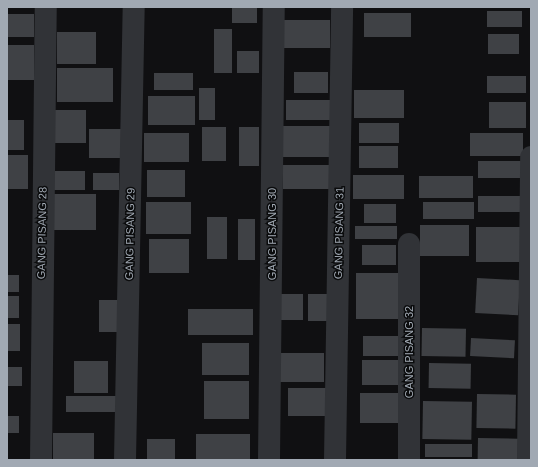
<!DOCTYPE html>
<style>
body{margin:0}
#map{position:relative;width:538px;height:467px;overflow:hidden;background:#101012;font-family:Helvetica,sans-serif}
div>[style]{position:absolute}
.building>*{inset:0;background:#3f4145;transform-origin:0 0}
.minor>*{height:22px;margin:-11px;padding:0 11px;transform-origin:11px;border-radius:11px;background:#313337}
span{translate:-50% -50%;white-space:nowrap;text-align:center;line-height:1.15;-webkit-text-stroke:3px #0b0c0d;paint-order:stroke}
.street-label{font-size:11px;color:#a1a9b3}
.frame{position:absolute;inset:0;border:8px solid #a1a9b3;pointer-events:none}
</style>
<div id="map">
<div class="building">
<i style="left:232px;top:7px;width:25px;height:16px"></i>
<i style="left:487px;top:11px;width:35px;height:16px"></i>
<i style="left:364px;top:13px;width:47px;height:24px"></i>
<i style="left:7px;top:14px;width:27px;height:23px"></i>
<i style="left:283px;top:20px;width:47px;height:28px"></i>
<i style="left:214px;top:29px;width:18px;height:44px"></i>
<i style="left:57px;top:32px;width:39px;height:32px"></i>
<i style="left:488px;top:34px;width:31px;height:20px"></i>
<i style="left:7px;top:45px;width:27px;height:35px"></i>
<i style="left:237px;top:51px;width:22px;height:22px"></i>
<i style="left:57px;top:68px;width:56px;height:34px"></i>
<i style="left:294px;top:72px;width:34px;height:21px"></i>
<i style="left:154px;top:73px;width:39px;height:17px"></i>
<i style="left:487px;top:76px;width:39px;height:17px"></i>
<i style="left:199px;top:88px;width:16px;height:32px"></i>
<i style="left:354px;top:90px;width:50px;height:28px"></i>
<i style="left:148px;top:96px;width:47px;height:29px"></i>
<i style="left:286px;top:100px;width:44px;height:20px"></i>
<i style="left:489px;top:102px;width:37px;height:26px"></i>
<i style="left:55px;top:110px;width:31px;height:33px"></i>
<i style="left:7px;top:120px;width:17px;height:30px"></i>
<i style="left:359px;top:123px;width:40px;height:20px"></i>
<i style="left:282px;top:126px;width:48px;height:31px"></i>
<i style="left:202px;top:127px;width:24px;height:34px"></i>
<i style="left:239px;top:127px;width:20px;height:39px"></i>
<i style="left:89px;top:129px;width:34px;height:29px"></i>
<i style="left:144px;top:133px;width:45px;height:29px"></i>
<i style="left:470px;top:133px;width:53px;height:23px"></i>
<i style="left:359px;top:146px;width:39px;height:22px"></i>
<i style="left:7px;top:155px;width:21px;height:34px"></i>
<i style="left:478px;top:161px;width:46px;height:17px"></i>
<i style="left:283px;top:165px;width:52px;height:24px"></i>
<i style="left:147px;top:170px;width:38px;height:27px"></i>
<i style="left:51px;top:171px;width:34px;height:19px"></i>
<i style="left:93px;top:173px;width:26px;height:17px"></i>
<i style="left:353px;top:175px;width:51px;height:24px"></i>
<i style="left:419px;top:176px;width:54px;height:22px"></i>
<i style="left:50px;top:194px;width:46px;height:36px"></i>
<i style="left:478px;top:196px;width:43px;height:16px"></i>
<i style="left:146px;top:202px;width:45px;height:32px"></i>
<i style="left:423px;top:202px;width:51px;height:17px"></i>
<i style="left:364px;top:204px;width:32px;height:19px"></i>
<i style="left:207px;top:217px;width:20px;height:42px"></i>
<i style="left:238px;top:219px;width:17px;height:41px"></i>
<i style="left:420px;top:225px;width:49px;height:31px"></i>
<i style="left:355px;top:226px;width:42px;height:13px"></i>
<i style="left:476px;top:227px;width:45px;height:35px"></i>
<i style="left:149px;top:239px;width:40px;height:34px"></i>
<i style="left:362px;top:245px;width:34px;height:20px"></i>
<i style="left:356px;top:273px;width:42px;height:46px"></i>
<i style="left:7px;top:275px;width:12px;height:17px"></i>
<i style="left:477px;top:278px;width:43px;height:35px;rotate:3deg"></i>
<i style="left:278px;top:294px;width:25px;height:26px"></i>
<i style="left:308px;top:294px;width:23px;height:27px"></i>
<i style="left:7px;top:296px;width:12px;height:22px"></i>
<i style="left:99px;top:300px;width:23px;height:32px"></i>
<i style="left:188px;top:309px;width:65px;height:26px"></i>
<i style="left:7px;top:324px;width:13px;height:27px"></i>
<i style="left:422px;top:328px;width:44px;height:28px;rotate:1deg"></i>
<i style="left:363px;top:336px;width:35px;height:20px"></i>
<i style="left:471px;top:338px;width:44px;height:18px;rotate:3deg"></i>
<i style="left:202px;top:343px;width:47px;height:32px"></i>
<i style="left:279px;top:353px;width:45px;height:29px"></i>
<i style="left:362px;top:360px;width:38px;height:25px"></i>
<i style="left:74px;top:361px;width:34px;height:32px"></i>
<i style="left:429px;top:363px;width:42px;height:25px;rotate:1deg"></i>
<i style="left:7px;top:367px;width:15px;height:19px"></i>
<i style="left:204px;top:381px;width:45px;height:38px"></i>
<i style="left:288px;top:388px;width:39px;height:28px"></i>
<i style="left:360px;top:393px;width:38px;height:30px"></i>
<i style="left:477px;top:394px;width:39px;height:34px;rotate:1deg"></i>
<i style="left:66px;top:396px;width:51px;height:16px"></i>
<i style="left:423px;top:401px;width:49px;height:38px;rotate:1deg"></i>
<i style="left:7px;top:416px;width:12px;height:17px"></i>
<i style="left:53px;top:433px;width:41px;height:27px"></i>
<i style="left:196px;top:434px;width:54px;height:26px"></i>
<i style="left:478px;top:438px;width:40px;height:22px;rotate:1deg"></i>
<i style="left:147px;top:439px;width:28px;height:21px"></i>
<i style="left:425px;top:444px;width:47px;height:13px"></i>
</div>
<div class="minor">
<i style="left:41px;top:460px;width:453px;rotate:-89.4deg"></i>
<i style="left:125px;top:460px;width:453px;rotate:-88.9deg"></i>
<i style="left:269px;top:460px;width:453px;rotate:-89.4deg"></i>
<i style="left:335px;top:460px;width:453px;rotate:-89.1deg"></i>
<i style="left:409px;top:460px;width:216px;rotate:-90deg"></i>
<i style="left:528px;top:460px;width:303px;rotate:-89.4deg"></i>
</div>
<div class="street-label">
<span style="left:42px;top:233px;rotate:-89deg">GANG PISANG 28</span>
<span style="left:339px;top:233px;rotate:-89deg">GANG PISANG 31</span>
<span style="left:130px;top:234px;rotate:-89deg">GANG PISANG 29</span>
<span style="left:272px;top:234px;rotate:-90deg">GANG PISANG 30</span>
<span style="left:409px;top:352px;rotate:-90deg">GANG PISANG 32</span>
</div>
<div class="frame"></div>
</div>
